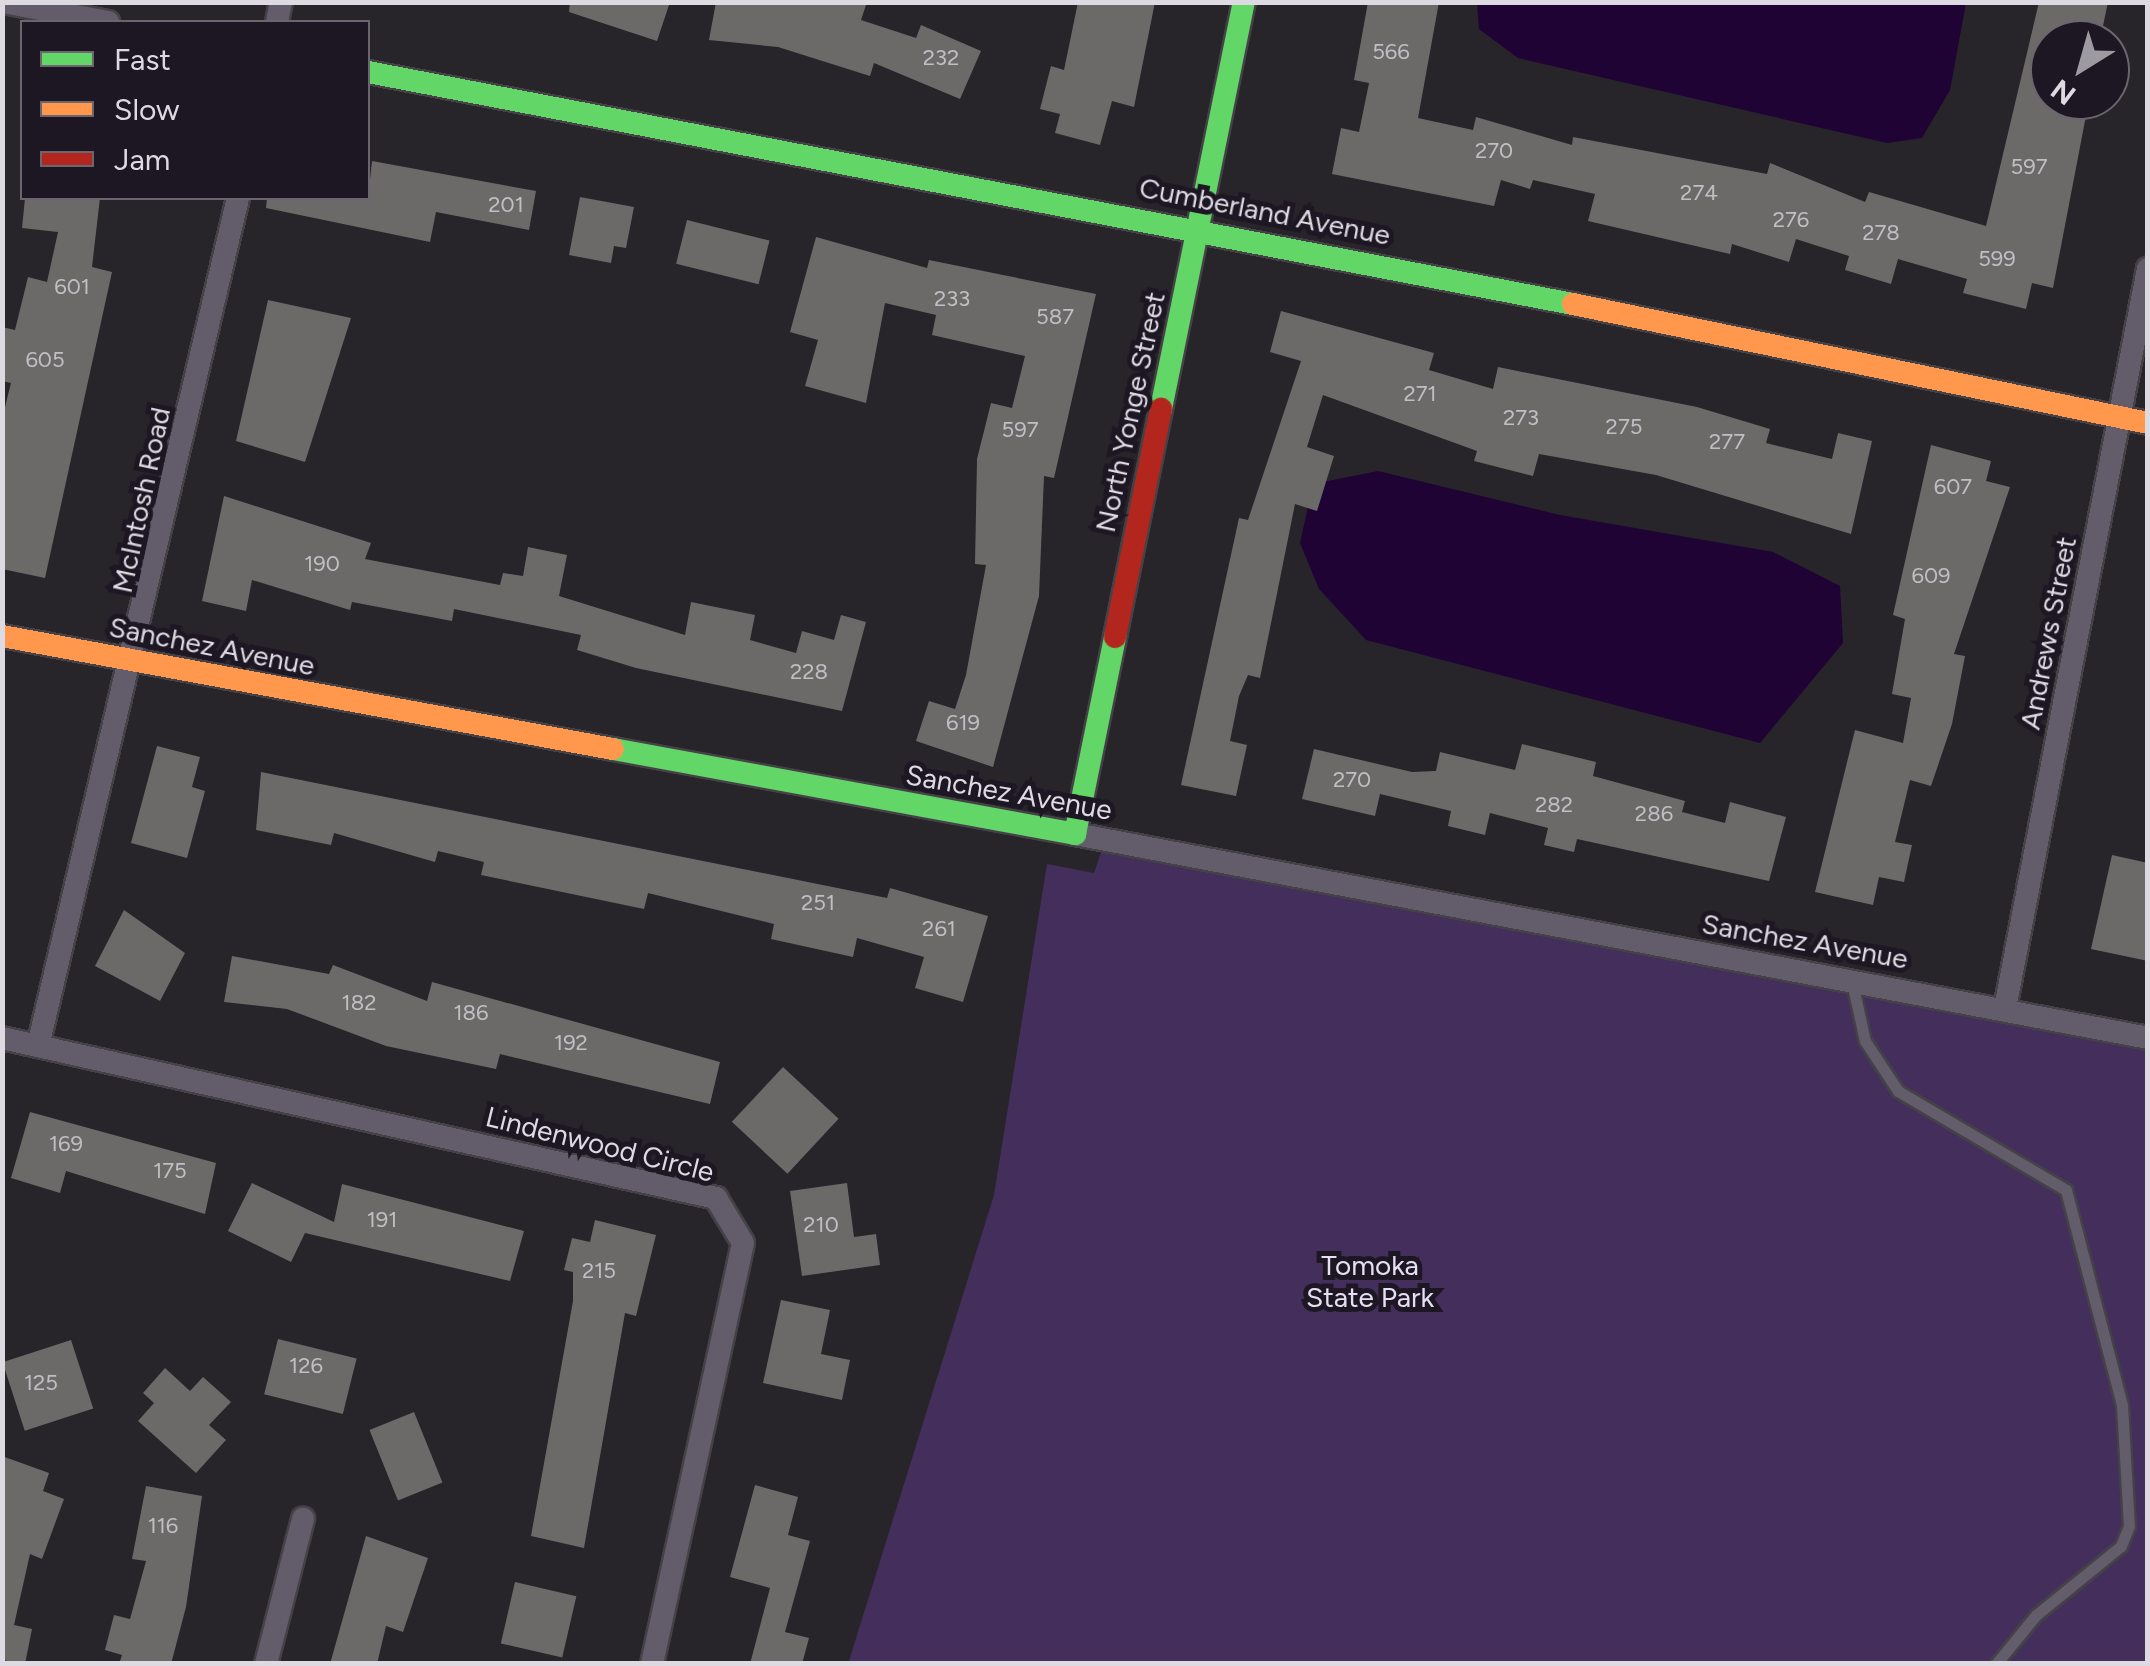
<!DOCTYPE html>
<style>
body{margin:0}
#map{position:relative;width:2150px;height:1666px;overflow:hidden;background:#27242a;font-family:Figtree,sans-serif}
div>[style]{position:absolute}
.green>*{inset:0;background:#442f5c}
.water>*{inset:0;background:#1f0335}
.building>*{inset:0;background:#6c6a69;transform-origin:0 0}
.roads{filter:drop-shadow(2px 0 #444247) drop-shadow(-2px 0 #444247) drop-shadow(0 2px #444247) drop-shadow(0 -2px #444247)}
.lane>*{height:11px;margin:-5.5px;padding:0 5.5px;transform-origin:5.5px;border-radius:5.5px;background:#635c6b}
.street>*{height:22px;margin:-11px;padding:0 11px;transform-origin:11px;border-radius:11px;background:#635c6b}
.fast>*{height:22px;margin:-11px;padding:0 11px;transform-origin:11px;border-radius:11px;background:#63d668}
.slow>*{height:22px;margin:-11px;padding:0 11px;transform-origin:11px;border-radius:11px;background:#ff974d}
.jam>*{height:22px;margin:-11px;padding:0 11px;transform-origin:11px;border-radius:11px;background:#b3261e}
span{translate:-50% -50%;white-space:nowrap;text-align:center;line-height:1.15;-webkit-text-stroke:10px #1d1723;paint-order:stroke}
.number-label{font-size:22px;color:#c1bec4}
.number-label span{-webkit-text-stroke-width:0}
.street-label{font-size:28px;color:#dddae2}
.park-label{font-size:28px;color:#e7def4}
.frame{position:absolute;inset:0;border:5px solid #dddae2;pointer-events:none}
.legend{position:absolute;left:20px;top:20px;width:350px;height:180px;box-sizing:border-box;background:#1d1723;border:2px solid #6a656f;margin:0;padding:12px 18px;list-style:none;font-size:30px;color:#dddae2}
.legend li{display:flex;align-items:center;gap:20px;height:50px}
.legend b{width:50px;border:2px solid #6a656f}
.north{position:absolute;left:2030px;top:20px;width:100px;height:100px;box-sizing:border-box;background:#1d1723;border:2px solid #6a656f;border-radius:50%;rotate:217deg;font-size:28px;font-weight:700;line-height:40px;text-align:center;color:#dddae2}
.north::after{content:'';display:block;margin:auto;width:35px;height:45px;background:#9d9aa2;clip-path:polygon(50% 0,100% 100%,50% 72%,0 100%)}
</style>
<div id="map">
<div class="green">
<i style="clip-path:polygon(1105px 840px,2147px 1035px,2147px 1663px,848px 1664px,994px 1195px,1047px 864px,1094px 873px)"></i>
</div>
<div class="water">
<i style="clip-path:polygon(1477px 3px,1477px 2px,1966px 3px,1950px 90px,1922px 138px,1887px 143px,1518px 58px,1479px 29px)"></i>
<i style="clip-path:polygon(1378px 471px,1560px 515px,1773px 552px,1840px 586px,1843px 643px,1760px 743px,1366px 640px,1319px 589px,1300px 543px,1313px 484px)"></i>
</div>
<div class="building">
<i style="clip-path:polygon(570px 2px,670px 2px,657px 41px,569px 12px)"></i>
<i style="clip-path:polygon(716px 2px,867px 2px,861px 20px,916px 38px,921px 25px,981px 51px,960px 99px,874px 63px,870px 76px,778px 47px,709px 40px)"></i>
<i style="clip-path:polygon(1078px 2px,1155px 2px,1134px 107px,1112px 101px,1100px 145px,1055px 133px,1060px 114px,1040px 109px,1051px 66px,1064px 70px)"></i>
<i style="clip-path:polygon(1368px 2px,1439px 2px,1418px 118px,1473px 130px,1476px 117px,1572px 145px,1573px 137px,1767px 174px,1770px 163px,1865px 202px,1869px 192px,1986px 226px,2039px 2px,2108px 2px,2100px 40px,2050px 40px,2050px 100px,2089px 100px,2053px 288px,2032px 283px,2026px 309px,1963px 293px,1967px 279px,1898px 259px,1891px 284px,1845px 270px,1849px 256px,1796px 239px,1789px 262px,1732px 244px,1730px 254px,1588px 221px,1595px 194px,1533px 180px,1530px 189px,1501px 180px,1494px 206px,1332px 174px,1341px 128px,1359px 132px,1369px 83px,1354px 80px)"></i>
<i style="clip-path:polygon(372px 161px,536px 191px,529px 230px,436px 212px,430px 242px,266px 208px,267px 198px,368px 198px)"></i>
<i style="clip-path:polygon(580px 197px,634px 207px,626px 248px,614px 246px,611px 263px,569px 255px)"></i>
<i style="clip-path:polygon(25px 198px,100px 198px,92px 267px,112px 272px,45px 578px,2px 569px,2px 419px,11px 383px,2px 381px,2px 327px,15px 330px,28px 277px,47px 282px,58px 232px,22px 228px)"></i>
<i style="left:687px;top:220px;width:85px;height:45px;rotate:14deg"></i>
<i style="clip-path:polygon(816px 237px,927px 268px,929px 260px,1096px 294px,1054px 478px,1044px 476px,1039px 596px,993px 767px,916px 741px,929px 701px,955px 709px,966px 675px,986px 565px,975px 564px,977px 459px,991px 403px,1012px 408px,1025px 356px,932px 335px,936px 315px,885px 303px,866px 403px,805px 386px,818px 340px,790px 332px)"></i>
<i style="clip-path:polygon(268px 300px,351px 318px,305px 462px,236px 441px)"></i>
<i style="clip-path:polygon(1281px 311px,1434px 353px,1429px 370px,1493px 389px,1498px 367px,1697px 407px,1770px 429px,1766px 443px,1832px 459px,1838px 433px,1872px 441px,1851px 534px,1656px 475px,1539px 454px,1533px 476px,1474px 461px,1477px 451px,1323px 395px,1307px 447px,1334px 456px,1317px 511px,1295px 504px,1260px 678px,1248px 675px,1239px 696px,1230px 741px,1247px 745px,1236px 796px,1181px 785px,1239px 518px,1248px 520px,1301px 361px,1270px 352px)"></i>
<i style="clip-path:polygon(1931px 445px,1991px 461px,1986px 481px,2010px 487px,1954px 654px,1965px 656px,1952px 724px,1931px 786px,1910px 780px,1895px 842px,1912px 845px,1904px 882px,1879px 877px,1873px 905px,1815px 892px,1855px 730px,1903px 743px,1911px 698px,1892px 694px,1905px 619px,1893px 615px)"></i>
<i style="clip-path:polygon(224px 496px,371px 543px,365px 559px,500px 585px,503px 573px,523px 576px,528px 547px,567px 555px,559px 596px,685px 635px,691px 602px,755px 615px,750px 640px,796px 653px,802px 631px,834px 640px,841px 615px,866px 622px,842px 711px,636px 668px,577px 650px,581px 635px,454px 609px,452px 621px,352px 602px,350px 610px,252px 580px,246px 611px,202px 601px)"></i>
<i style="clip-path:polygon(1522px 744px,1596px 762px,1593px 776px,1685px 801px,1682px 812px,1725px 823px,1730px 802px,1786px 817px,1769px 881px,1577px 839px,1574px 852px,1544px 845px,1548px 828px,1490px 813px,1485px 835px,1448px 826px,1451px 811px,1380px 794px,1375px 816px,1302px 799px,1314px 749px,1412px 772px,1436px 771px,1440px 752px,1515px 770px)"></i>
<i style="clip-path:polygon(157px 746px,200px 757px,192px 787px,205px 791px,187px 858px,131px 843px)"></i>
<i style="clip-path:polygon(261px 772px,887px 898px,890px 888px,988px 916px,963px 1002px,915px 988px,924px 957px,857px 938px,853px 957px,771px 939px,774px 924px,648px 893px,644px 909px,481px 875px,484px 862px,438px 851px,435px 862px,334px 833px,331px 845px,256px 830px)"></i>
<i style="clip-path:polygon(2112px 855px,2148px 863px,2148px 961px,2091px 949px)"></i>
<i style="clip-path:polygon(124px 910px,185px 953px,160px 1001px,95px 966px)"></i>
<i style="clip-path:polygon(232px 956px,329px 974px,333px 965px,427px 1001px,432px 982px,720px 1062px,710px 1104px,500px 1054px,496px 1069px,386px 1046px,287px 1009px,224px 1002px)"></i>
<i style="left:783px;top:1067px;width:76px;height:75px;rotate:43deg"></i>
<i style="clip-path:polygon(30px 1112px,216px 1163px,205px 1214px,66px 1171px,60px 1193px,11px 1178px)"></i>
<i style="clip-path:polygon(252px 1183px,334px 1222px,342px 1184px,524px 1231px,510px 1281px,305px 1233px,291px 1262px,228px 1231px)"></i>
<i style="clip-path:polygon(847px 1183px,854px 1237px,876px 1234px,880px 1265px,802px 1276px,790px 1191px)"></i>
<i style="clip-path:polygon(595px 1220px,656px 1235px,636px 1316px,625px 1313px,584px 1548px,531px 1536px,573px 1301px,573px 1272px,564px 1270px,572px 1238px,590px 1242px)"></i>
<i style="clip-path:polygon(781px 1300px,830px 1310px,821px 1354px,850px 1360px,842px 1400px,763px 1383px)"></i>
<i style="left:278px;top:1339px;width:81px;height:57px;rotate:14deg"></i>
<i style="left:71px;top:1340px;width:72px;height:72px;rotate:72deg"></i>
<i style="clip-path:polygon(165px 1368px,190px 1391px,203px 1377px,231px 1402px,209px 1425px,226px 1440px,196px 1473px,138px 1421px,154px 1403px,143px 1393px)"></i>
<i style="left:414px;top:1412px;width:76px;height:48px;rotate:68deg"></i>
<i style="clip-path:polygon(2px 1456px,49px 1473px,43px 1491px,64px 1499px,42px 1559px,30px 1554px,14px 1625px,32px 1629px,25px 1664px,2px 1660px)"></i>
<i style="clip-path:polygon(755px 1485px,798px 1497px,788px 1535px,810px 1541px,785px 1632px,809px 1638px,802px 1664px,750px 1664px,770px 1588px,730px 1577px)"></i>
<i style="clip-path:polygon(146px 1486px,202px 1496px,186px 1607px,171px 1664px,119px 1664px,122px 1655px,105px 1650px,114px 1615px,130px 1619px,146px 1561px,132px 1559px)"></i>
<i style="clip-path:polygon(366px 1536px,428px 1558px,403px 1632px,386px 1626px,377px 1664px,330px 1664px)"></i>
<i style="left:515px;top:1582px;width:63px;height:63px;rotate:13deg"></i>
</div>
<div class="roads">
<div class="lane">
<i style="left:1852px;top:982px;width:60px;rotate:77.6deg"></i>
<i style="left:1865px;top:1041px;width:60px;rotate:56.6deg"></i>
<i style="left:1898px;top:1091px;width:195px;rotate:30.5deg"></i>
<i style="left:2066px;top:1190px;width:222px;rotate:75.4deg"></i>
<i style="left:2122px;top:1405px;width:121px;rotate:86.7deg"></i>
<i style="left:2129px;top:1526px;width:22px;rotate:112deg"></i>
<i style="left:2121px;top:1546px;width:109px;rotate:140.9deg"></i>
<i style="left:2036px;top:1615px;width:63px;rotate:129.2deg"></i>
</div>
<div class="street">
<i style="left:3px;top:2px;width:107px;rotate:10.8deg"></i>
<i style="left:277px;top:22px;width:20px;rotate:-79deg"></i>
<i style="left:1075px;top:834px;width:1092px;rotate:10.76deg"></i>
<i style="left:2005px;top:1008px;width:753px;rotate:-79.05deg"></i>
<i style="left:2px;top:1038px;width:732px;rotate:12.63deg"></i>
<i style="left:716px;top:1198px;width:52px;rotate:59deg"></i>
<i style="left:743px;top:1243px;width:431px;rotate:102.2deg"></i>
<i style="left:38px;top:1046px;width:871px;rotate:-76.73deg"></i>
<i style="left:266px;top:1664px;width:150px;rotate:-75.7deg"></i>
</div>
<div class="fast">
<i style="left:368px;top:72px;width:1227px;rotate:10.9deg"></i>
<i style="left:1161px;top:409px;width:415px;rotate:-78.5deg"></i>
<i style="left:613px;top:749px;width:470px;rotate:10.4deg"></i>
<i style="left:1075px;top:834px;width:201px;rotate:-78.5deg"></i>
</div>
<div class="slow">
<i style="left:1573px;top:304px;width:587px;rotate:11.69deg"></i>
<i style="left:2px;top:636px;width:621px;rotate:10.48deg"></i>
</div>
<div class="jam">
<i style="left:1115px;top:637px;width:233px;rotate:-78.6deg"></i>
</div>
</div>
<div class="number-label">
<span style="left:1391px;top:52px">566</span>
<span style="left:941px;top:58px">232</span>
<span style="left:1494px;top:151px">270</span>
<span style="left:2029px;top:167px">597</span>
<span style="left:1699px;top:193px">274</span>
<span style="left:506px;top:205px">201</span>
<span style="left:1791px;top:220px">276</span>
<span style="left:1881px;top:233px">278</span>
<span style="left:1997px;top:259px">599</span>
<span style="left:72px;top:287px">601</span>
<span style="left:952px;top:299px">233</span>
<span style="left:1055px;top:317px">587</span>
<span style="left:45px;top:360px">605</span>
<span style="left:1420px;top:394px">271</span>
<span style="left:1521px;top:418px">273</span>
<span style="left:1624px;top:427px">275</span>
<span style="left:1020px;top:430px">597</span>
<span style="left:1727px;top:442px">277</span>
<span style="left:1953px;top:487px">607</span>
<span style="left:322px;top:564px">190</span>
<span style="left:1931px;top:576px">609</span>
<span style="left:809px;top:672px">228</span>
<span style="left:963px;top:723px">619</span>
<span style="left:1352px;top:780px">270</span>
<span style="left:1554px;top:805px">282</span>
<span style="left:1654px;top:814px">286</span>
<span style="left:818px;top:903px">251</span>
<span style="left:939px;top:929px">261</span>
<span style="left:359px;top:1003px">182</span>
<span style="left:471px;top:1013px">186</span>
<span style="left:571px;top:1043px">192</span>
<span style="left:66px;top:1144px">169</span>
<span style="left:170px;top:1171px">175</span>
<span style="left:382px;top:1220px">191</span>
<span style="left:821px;top:1225px">210</span>
<span style="left:599px;top:1271px">215</span>
<span style="left:306px;top:1366px">126</span>
<span style="left:41px;top:1383px">125</span>
<span style="left:163px;top:1526px">116</span>
</div>
<div class="street-label">
<span style="left:1265px;top:211px;rotate:11deg">Cumberland Avenue</span>
<span style="left:1130px;top:412px;rotate:-78deg">North Yonge Street</span>
<span style="left:141px;top:500px;rotate:-78deg">McIntosh Road</span>
<span style="left:2048px;top:633px;rotate:-79deg">Andrews Street</span>
<span style="left:212px;top:646px;rotate:11deg">Sanchez Avenue</span>
<span style="left:1009px;top:792px;rotate:10deg">Sanchez Avenue</span>
<span style="left:1805px;top:941px;rotate:10deg">Sanchez Avenue</span>
<span style="left:600px;top:1144px;rotate:14deg">Lindenwood Circle</span>
</div>
<div class="park-label">
<span style="left:1370px;top:1281px">Tomoka<br>State Park</span>
</div>
<div class="frame"></div>
<ul class="legend">
<li><b style="height:12px;background:#63d668"></b>Fast</li>
<li><b style="height:12px;background:#ff974d"></b>Slow</li>
<li><b style="height:12px;background:#b3261e"></b>Jam</li>
</ul>
<div class="north">N</div>
</div>
